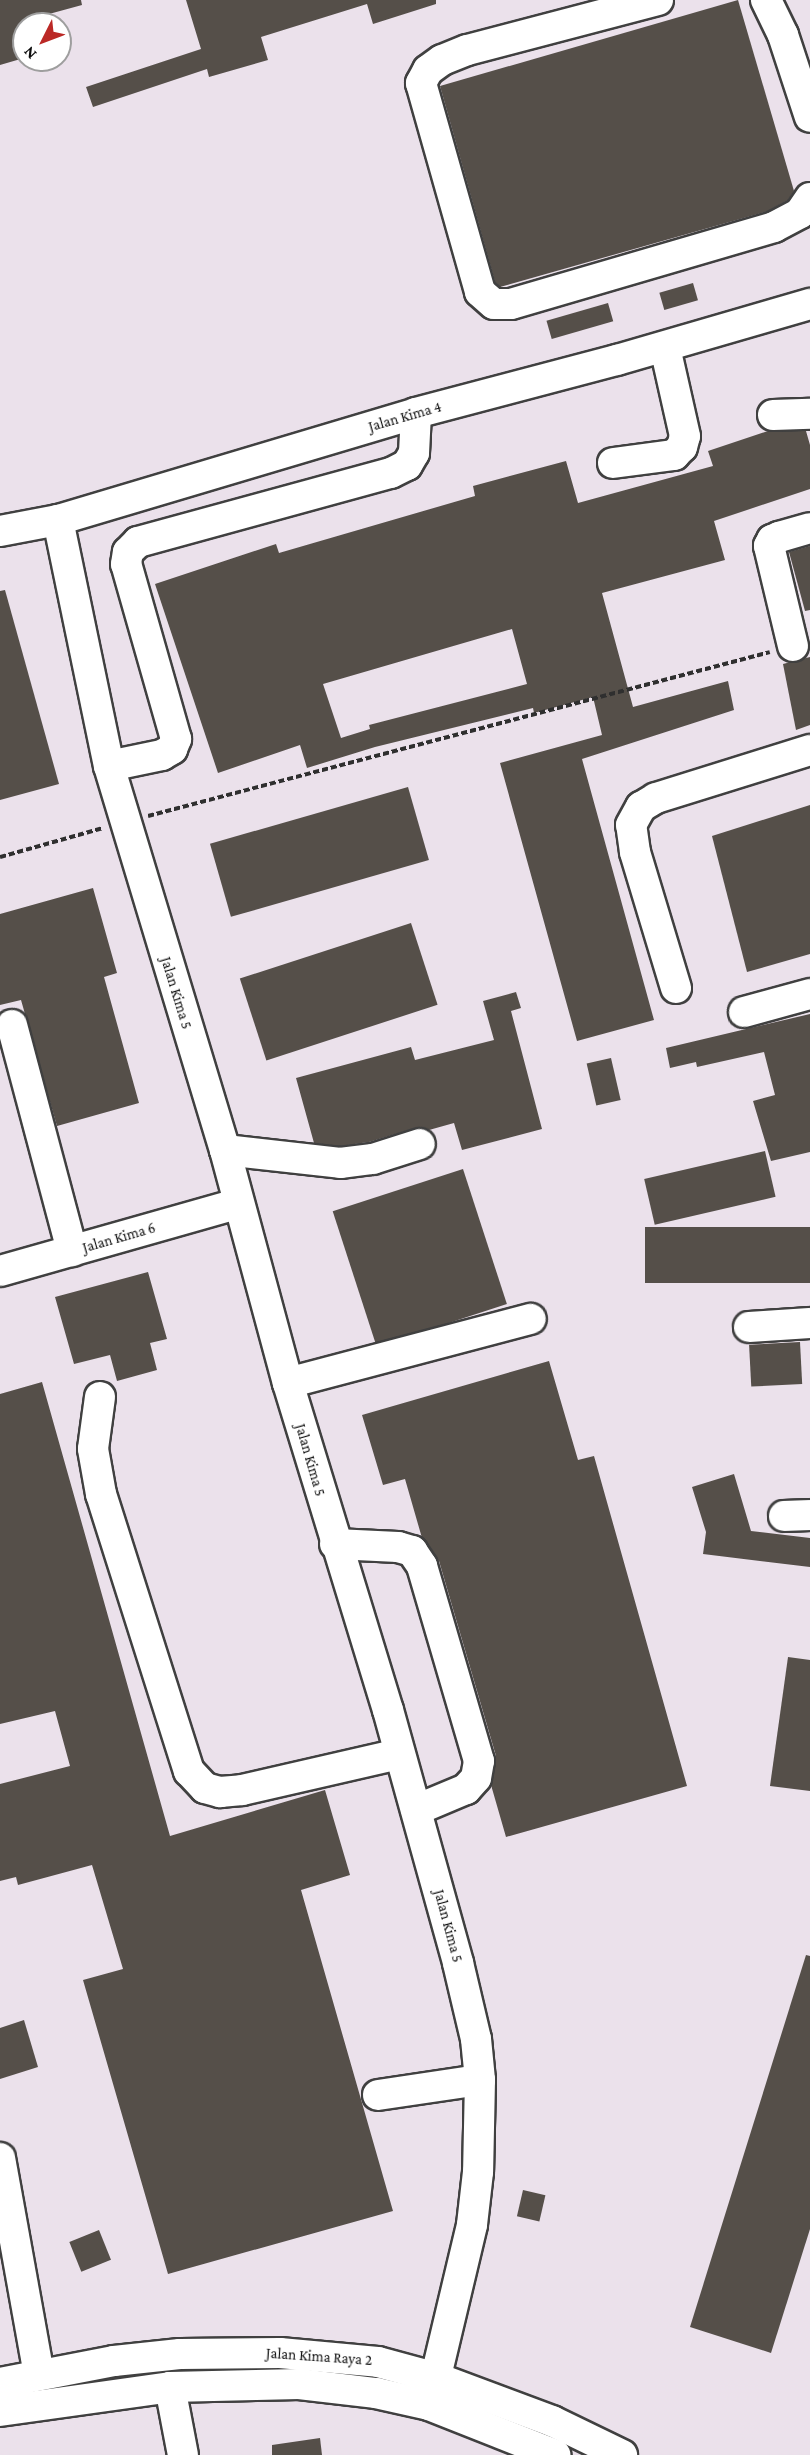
<!DOCTYPE html>
<style>
body{margin:0}
#map{position:relative;width:810px;height:2455px;overflow:hidden;background:#fffcec;font-family:"Crimson Pro",serif}
div>[style]{position:absolute}
.industrial>*{inset:0;background:#ebe1eb}
.building>*{inset:0;background:#554f49;transform-origin:0 0}
.path>*{height:4px;margin-top:-2px;transform-origin:0;background:repeating-linear-gradient(90deg,#2f2f2f 0 6px,transparent 0 9px)}
.roads{filter:drop-shadow(2px 0 #404040) drop-shadow(-2px 0 #404040) drop-shadow(0 2px #404040) drop-shadow(0 -2px #404040)}
.minor>*{height:30px;margin:-15px;padding:0 15px;transform-origin:15px;border-radius:15px;background:#fff}
span{translate:-50% -50%;white-space:nowrap;text-align:center;line-height:1.15;-webkit-text-stroke:6px #fff;paint-order:stroke}
.street-label{font-size:15px;color:#0d0d0d}
.north{position:absolute;left:12px;top:12px;width:60px;height:60px;box-sizing:border-box;background:#fff;border:2px solid #9e9e9e;border-radius:50%;rotate:228deg;font-size:16px;font-weight:700;line-height:24px;text-align:center;color:#0d0d0d}
.north::after{content:'';display:block;margin:auto;width:21px;height:27px;background:#bb2926;clip-path:polygon(50% 0,100% 100%,50% 72%,0 100%)}
</style>
<div id="map">
<div class="industrial">
<i style="clip-path:polygon(evenodd,0 0,810px 0,810px 2455px,0 2455px,0 0,24px 24px,60px 24px,60px 60px,24px 60px,24px 24px)"></i>
</div>
<div class="building">
<i style="clip-path:polygon(0 0,81px 0,82px 5px,27px 20px,28px 24px,24px 24px,24px 58px,0 65px)"></i>
<i style="clip-path:polygon(186px 0,436px 0,436px 4px,373px 24px,367px 4px,261px 37px,268px 60px,209px 77px,207px 69px,93px 107px,86px 87px,201px 49px)"></i>
<i style="clip-path:polygon(738px 0,794px 191px,788px 200px,768px 211px,500px 287px,495px 282px,440px 86px)"></i>
<i style="left:693px;top:283px;width:18px;height:35px;rotate:74deg"></i>
<i style="left:608px;top:303px;width:19px;height:64px;rotate:74deg"></i>
<i style="clip-path:polygon(evenodd,768px 431px,806px 431px,810px 445px,810px 489px,714px 521px,725px 560px,602px 593px,633px 707px,728px 681px,734px 710px,582px 759px,654px 1020px,577px 1041px,500px 763px,602px 735px,593px 697px,534px 713px,533px 708px,375px 747px,307px 768px,300px 745px,218px 773px,155px 584px,276px 544px,279px 553px,475px 496px,473px 486px,566px 461px,578px 503px,713px 466px,708px 451px,768px 431px,512px 629px,527px 684px,369px 725px,370px 729px,341px 738px,323px 684px,512px 629px)"></i>
<i style="clip-path:polygon(810px 546px,810px 610px,805px 611px,789px 552px)"></i>
<i style="clip-path:polygon(5px 590px,59px 784px,0 800px,0 591px)"></i>
<i style="clip-path:polygon(810px 657px,810px 725px,796px 730px,783px 664px)"></i>
<i style="left:408px;top:787px;width:76px;height:206px;rotate:74deg"></i>
<i style="clip-path:polygon(810px 805px,810px 954px,747px 972px,712px 836px)"></i>
<i style="clip-path:polygon(93px 888px,117px 973px,104px 977px,139px 1103px,57px 1126px,21px 1000px,0 1005px,0 914px)"></i>
<i style="left:411px;top:923px;width:86px;height:180px;rotate:72deg"></i>
<i style="clip-path:polygon(516px 992px,521px 1008px,511px 1011px,542px 1129px,462px 1150px,454px 1123px,429px 1130px,415px 1128px,369px 1142px,340px 1146px,314px 1143px,296px 1078px,411px 1047px,415px 1060px,494px 1040px,483px 1001px)"></i>
<i style="clip-path:polygon(810px 1014px,810px 1152px,771px 1161px,753px 1101px,775px 1095px,764px 1052px,697px 1067px,696px 1062px,670px 1068px,666px 1048px)"></i>
<i style="left:611px;top:1058px;width:43px;height:25px;rotate:77deg"></i>
<i style="left:765px;top:1151px;width:47px;height:124px;rotate:77deg"></i>
<i style="left:463px;top:1169px;width:142px;height:137px;rotate:72deg"></i>
<i style="left:810px;top:1227px;width:56px;height:165px;rotate:90deg"></i>
<i style="clip-path:polygon(148px 1272px,167px 1339px,150px 1343px,157px 1370px,117px 1381px,110px 1355px,74px 1364px,55px 1297px)"></i>
<i style="left:800px;top:1342px;width:42px;height:51px;rotate:87deg"></i>
<i style="clip-path:polygon(549px 1361px,578px 1460px,594px 1456px,687px 1786px,506px 1837px,491px 1785px,496px 1756px,439px 1561px,422px 1538px,405px 1479px,383px 1485px,362px 1415px)"></i>
<i style="clip-path:polygon(42px 1382px,170px 1836px,325px 1790px,350px 1875px,301px 1890px,393px 2211px,168px 2274px,83px 1980px,123px 1969px,92px 1865px,18px 1885px,16px 1877px,0 1881px,0 1784px,70px 1766px,55px 1711px,0 1724px,0 1394px)"></i>
<i style="clip-path:polygon(734px 1474px,751px 1531px,810px 1538px,810px 1567px,703px 1554px,706px 1532px,692px 1487px)"></i>
<i style="clip-path:polygon(788px 1657px,810px 1660px,810px 1791px,770px 1786px)"></i>
<i style="clip-path:polygon(806px 1955px,810px 1956px,810px 2229px,771px 2353px,690px 2327px)"></i>
<i style="clip-path:polygon(24px 2020px,38px 2067px,0 2079px,0 2028px)"></i>
<i style="left:523px;top:2190px;width:23px;height:27px;rotate:13deg"></i>
<i style="left:99px;top:2230px;width:32px;height:32px;rotate:68deg"></i>
<i style="clip-path:polygon(320px 2438px,322px 2455px,272px 2455px,272px 2445px)"></i>
</div>
<div class="path">
<i style="left:148px;top:816px;width:643px;rotate:-14.77deg"></i>
<i style="left:0;top:857px;width:107px;rotate:-15.7deg"></i>
</div>
<div class="roads">
<div class="minor">
<i style="left:658px;top:0;width:197px;rotate:165.3deg"></i>
<i style="left:467px;top:50px;width:27px;rotate:158deg"></i>
<i style="left:442px;top:60px;width:17px;rotate:144deg"></i>
<i style="left:428px;top:70px;width:15px;rotate:118deg"></i>
<i style="left:421px;top:83px;width:217px;rotate:74.2deg"></i>
<i style="left:480px;top:292px;width:18px;rotate:41deg"></i>
<i style="left:494px;top:304px;width:17px"></i>
<i style="left:511px;top:304px;width:274px;rotate:-16.3deg"></i>
<i style="left:774px;top:227px;width:30px;rotate:-28deg"></i>
<i style="left:800px;top:213px;width:18px;rotate:-56deg"></i>
<i style="left:766px;top:0;width:39px;rotate:64deg"></i>
<i style="left:783px;top:35px;width:86px;rotate:71.8deg"></i>
<i style="left:773px;top:415px;width:37px;rotate:-2deg"></i>
<i style="left:613px;top:463px;width:62px;rotate:-7.5deg"></i>
<i style="left:674px;top:455px;width:11px;rotate:-45deg"></i>
<i style="left:682px;top:447px;width:11px;rotate:-75deg"></i>
<i style="left:685px;top:436px;width:91px;rotate:-102.7deg"></i>
<i style="left:58px;top:520px;width:251px;rotate:78.3deg"></i>
<i style="left:109px;top:766px;width:401px;rotate:73.2deg"></i>
<i style="left:225px;top:1150px;width:241px;rotate:74.9deg"></i>
<i style="left:288px;top:1383px;width:342px;rotate:73deg"></i>
<i style="left:388px;top:1710px;width:263px;rotate:74.5deg"></i>
<i style="left:458px;top:1963px;width:78px;rotate:76.7deg"></i>
<i style="left:476px;top:2039px;width:41px;rotate:84.4deg"></i>
<i style="left:480px;top:2080px;width:92px;rotate:91.2deg"></i>
<i style="left:478px;top:2172px;width:53px;rotate:96.5deg"></i>
<i style="left:472px;top:2225px;width:185px;rotate:103.4deg"></i>
<i style="left:0;top:531px;width:59px;rotate:-10.7deg"></i>
<i style="left:58px;top:520px;width:374px;rotate:-16.6deg"></i>
<i style="left:416px;top:413px;width:208px;rotate:-14.8deg"></i>
<i style="left:617px;top:360px;width:201px;rotate:-16.2deg"></i>
<i style="left:793px;top:646px;width:103px;rotate:-103.5deg"></i>
<i style="left:769px;top:546px;width:7px;rotate:-63deg"></i>
<i style="left:772px;top:540px;width:8px;rotate:-23deg"></i>
<i style="left:779px;top:537px;width:32px;rotate:-16deg"></i>
<i style="left:109px;top:766px;width:54px;rotate:-11.7deg"></i>
<i style="left:162px;top:755px;width:12px;rotate:-31deg"></i>
<i style="left:172px;top:749px;width:11px;rotate:-68deg"></i>
<i style="left:176px;top:739px;width:182px;rotate:-105.9deg"></i>
<i style="left:126px;top:564px;width:12px;rotate:-81deg"></i>
<i style="left:128px;top:552px;width:14px;rotate:-45deg"></i>
<i style="left:138px;top:542px;width:262px;rotate:-15.3deg"></i>
<i style="left:391px;top:473px;width:18px;rotate:-27deg"></i>
<i style="left:407px;top:465px;width:14px;rotate:-60deg"></i>
<i style="left:414px;top:453px;width:40px;rotate:-87.1deg"></i>
<i style="left:676px;top:988px;width:142px;rotate:-106.8deg"></i>
<i style="left:635px;top:852px;width:27px;rotate:-98deg"></i>
<i style="left:631px;top:825px;width:21px;rotate:-61deg"></i>
<i style="left:641px;top:807px;width:17px;rotate:-31deg"></i>
<i style="left:656px;top:798px;width:161px;rotate:-17.3deg"></i>
<i style="left:744px;top:1012px;width:68px;rotate:-15.3deg"></i>
<i style="left:12px;top:1025px;width:234px;rotate:75.1deg"></i>
<i style="left:225px;top:1150px;width:116px;rotate:6.4deg"></i>
<i style="left:340px;top:1163px;width:33px;rotate:-7deg"></i>
<i style="left:373px;top:1159px;width:49px;rotate:-17.7deg"></i>
<i style="left:0;top:1271px;width:246px;rotate:-15.8deg"></i>
<i style="left:749px;top:1327px;width:61px;rotate:-3.8deg"></i>
<i style="left:288px;top:1383px;width:251px;rotate:-14.8deg"></i>
<i style="left:100px;top:1397px;width:52px;rotate:97.7deg"></i>
<i style="left:93px;top:1449px;width:46px;rotate:79.9deg"></i>
<i style="left:101px;top:1494px;width:291px;rotate:72.4deg"></i>
<i style="left:189px;top:1771px;width:23px;rotate:47deg"></i>
<i style="left:205px;top:1788px;width:16px;rotate:15deg"></i>
<i style="left:220px;top:1792px;width:22px;rotate:-5deg"></i>
<i style="left:242px;top:1790px;width:161px;rotate:-12.9deg"></i>
<i style="left:784px;top:1516px;width:26px;rotate:-2deg"></i>
<i style="left:335px;top:1544px;width:63px;rotate:2.7deg"></i>
<i style="left:398px;top:1547px;width:15px;rotate:16deg"></i>
<i style="left:412px;top:1551px;width:18px;rotate:56deg"></i>
<i style="left:422px;top:1566px;width:203px;rotate:73.7deg"></i>
<i style="left:479px;top:1761px;width:17px;rotate:100deg"></i>
<i style="left:476px;top:1778px;width:15px;rotate:132deg"></i>
<i style="left:466px;top:1789px;width:54px;rotate:157.2deg"></i>
<i style="left:378px;top:2095px;width:103px;rotate:-8.4deg"></i>
<i style="left:0;top:2158px;width:220px;rotate:79.8deg"></i>
<i style="left:0;top:2383px;width:116px;rotate:-10.9deg"></i>
<i style="left:114px;top:2361px;width:66px;rotate:-6.1deg"></i>
<i style="left:180px;top:2354px;width:100px;rotate:-0.6deg"></i>
<i style="left:280px;top:2353px;width:98px;rotate:5.2deg"></i>
<i style="left:378px;top:2362px;width:61px;rotate:15.2deg"></i>
<i style="left:437px;top:2378px;width:123px;rotate:20.5deg"></i>
<i style="left:552px;top:2421px;width:78px;rotate:25.9deg"></i>
<i style="left:170px;top:2387px;width:69px;rotate:79.2deg"></i>
<i style="left:0;top:2411px;width:172px;rotate:-8deg"></i>
<i style="left:170px;top:2387px;width:129px;rotate:-1.3deg"></i>
<i style="left:299px;top:2384px;width:78px;rotate:6.7deg"></i>
<i style="left:376px;top:2393px;width:54px;rotate:12.8deg"></i>
<i style="left:429px;top:2405px;width:136px;rotate:21.6deg"></i>
</div>
</div>
<div class="street-label">
<span style="left:405px;top:417px;rotate:-16deg">Jalan Kima 4</span>
<span style="left:176px;top:993px;rotate:73deg">Jalan Kima 5</span>
<span style="left:119px;top:1238px;rotate:-16deg">Jalan Kima 6</span>
<span style="left:310px;top:1460px;rotate:74deg">Jalan Kima 5</span>
<span style="left:448px;top:1926px;rotate:75deg">Jalan Kima 5</span>
<span style="left:319px;top:2357px;rotate:4deg">Jalan Kima Raya 2</span>
</div>
<div class="north">N</div>
</div>
